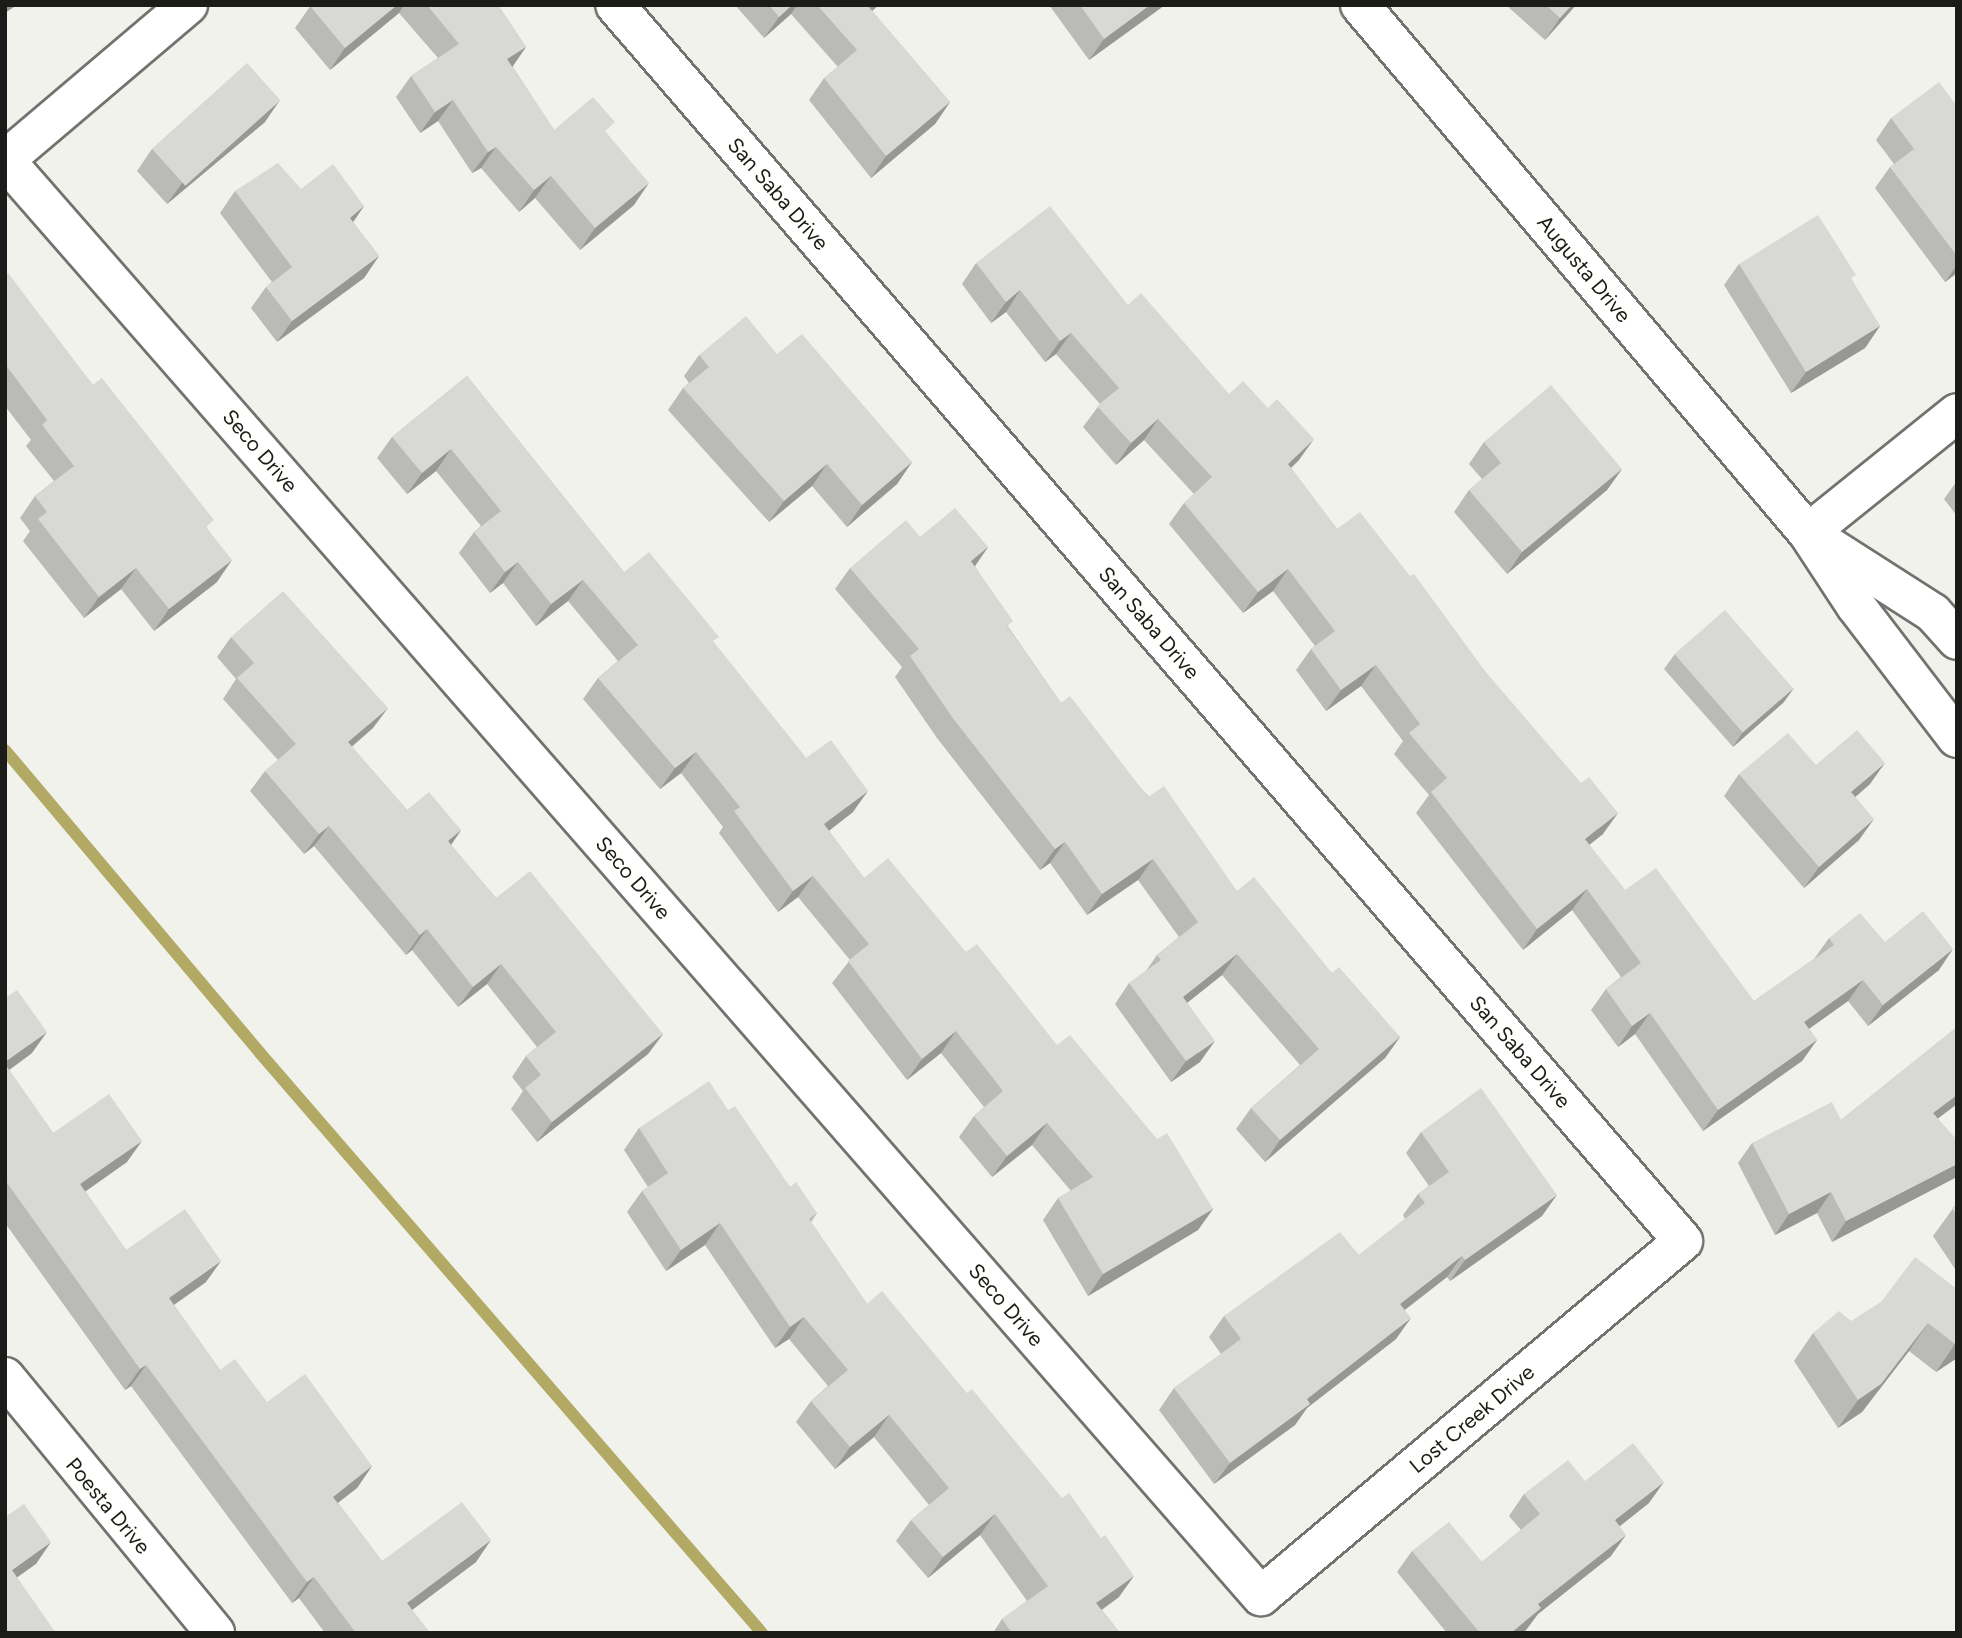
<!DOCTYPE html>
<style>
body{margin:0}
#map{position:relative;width:1962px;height:1638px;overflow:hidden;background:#f2f2ed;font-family:Figtree,sans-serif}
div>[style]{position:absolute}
.stream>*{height:12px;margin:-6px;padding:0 6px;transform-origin:6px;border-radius:6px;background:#b2a965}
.roads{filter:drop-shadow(2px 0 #73726e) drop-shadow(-2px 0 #73726e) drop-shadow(0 2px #73726e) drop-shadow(0 -2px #73726e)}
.street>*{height:38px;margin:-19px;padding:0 19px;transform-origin:19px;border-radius:19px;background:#fff}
.secondary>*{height:38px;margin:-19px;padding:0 19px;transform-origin:19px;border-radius:19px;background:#fff}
.wall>*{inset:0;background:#babab6}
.shaded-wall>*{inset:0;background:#979794}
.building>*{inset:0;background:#d8d8d4;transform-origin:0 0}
span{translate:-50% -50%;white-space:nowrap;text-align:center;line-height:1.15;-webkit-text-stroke:5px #fffffc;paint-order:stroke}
.street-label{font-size:21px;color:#1b1b19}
.frame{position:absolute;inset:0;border:7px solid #1b1b19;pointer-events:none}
</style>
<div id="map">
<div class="stream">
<i style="left:5px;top:750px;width:396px;rotate:49.9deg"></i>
<i style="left:260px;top:1053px;width:767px;rotate:49.12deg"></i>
</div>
<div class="roads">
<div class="street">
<i style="left:1360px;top:5px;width:692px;rotate:49.69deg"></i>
<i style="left:1808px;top:533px;width:87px;rotate:56.7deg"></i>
<i style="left:1856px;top:606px;width:166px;rotate:52.6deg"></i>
<i style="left:5px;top:160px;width:1908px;rotate:48.83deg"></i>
<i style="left:1261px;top:1596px;width:551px;rotate:-40.07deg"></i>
<i style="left:1683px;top:1241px;width:1633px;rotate:-130.83deg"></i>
<i style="left:1808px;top:533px;width:191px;rotate:-38.8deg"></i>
<i style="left:1819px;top:540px;width:135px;rotate:32.6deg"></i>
<i style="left:1933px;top:613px;width:36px;rotate:48deg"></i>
<i style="left:5px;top:1377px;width:331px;rotate:50.6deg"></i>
</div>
<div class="secondary">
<i style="left:5px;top:160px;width:240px;rotate:-40.3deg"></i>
</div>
</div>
<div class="wall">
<i style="clip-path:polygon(311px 5px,498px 5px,526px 47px,512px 66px,554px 130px,607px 134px,634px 205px,580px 250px,535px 198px,519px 212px,481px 168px,472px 173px,438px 121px,420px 133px,396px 97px,411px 76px,438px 58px,399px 13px,330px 70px,295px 28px)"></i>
<i style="clip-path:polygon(735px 5px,879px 5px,872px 11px,950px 102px,935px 124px,871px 178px,809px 100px,824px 78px,838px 67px,791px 14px,764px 38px)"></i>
<i style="clip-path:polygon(1049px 5px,1165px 5px,1089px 60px)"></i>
<i style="clip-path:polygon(1506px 5px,1576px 5px,1545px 40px)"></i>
<i style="clip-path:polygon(1957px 106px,1957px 273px,1945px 282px,1875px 188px,1890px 167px,1894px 164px,1876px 140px,1891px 118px)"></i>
<i style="clip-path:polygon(265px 122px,167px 204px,137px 171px,152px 149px)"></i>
<i style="clip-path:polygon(301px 189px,364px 206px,353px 222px,379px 256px,364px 278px,277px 342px,251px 308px,266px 287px,272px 282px,220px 213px,235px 191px)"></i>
<i style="clip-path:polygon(976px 263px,1128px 305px,1229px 394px,1299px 460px,1291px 468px,1337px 529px,1603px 834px,1589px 845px,1625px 890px,1754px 1001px,1814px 959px,1829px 938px,1885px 942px,1939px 970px,1868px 1026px,1848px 1001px,1809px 1029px,1817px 1040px,1802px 1061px,1703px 1131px,1635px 1034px,1618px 1047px,1591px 1010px,1606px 989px,1621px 977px,1572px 910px,1523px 950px,1416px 813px,1429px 795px,1394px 754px,1403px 741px,1361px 686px,1326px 711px,1296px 670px,1311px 649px,1315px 646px,1273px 591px,1243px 613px,1169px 524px,1184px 503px,1194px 494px,1144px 440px,1116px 465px,1083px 427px,1100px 404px,1056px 354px,1045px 362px,1006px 312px,991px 323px,962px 284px)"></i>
<i style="clip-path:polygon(1739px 264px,1852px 281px,1880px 326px,1865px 348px,1791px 393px,1724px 285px)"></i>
<i style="clip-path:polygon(5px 275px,208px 529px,217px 582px,154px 631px,121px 589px,84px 618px,23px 541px,30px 531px,20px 518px,35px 496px,54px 481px,26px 446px,31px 440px,5px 406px)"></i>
<i style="clip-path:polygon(777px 354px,912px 462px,897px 484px,847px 527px,812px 486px,769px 522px,668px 410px,683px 388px,689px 383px,684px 376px,699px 355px)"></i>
<i style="clip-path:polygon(467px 376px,624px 572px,714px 643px,806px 758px,853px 812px,829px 831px,864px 878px,966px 952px,1057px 1045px,1213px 1209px,1198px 1230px,1088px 1296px,1043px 1220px,1058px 1198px,1071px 1191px,1032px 1145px,992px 1177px,959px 1137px,974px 1116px,984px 1107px,941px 1053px,907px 1080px,832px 983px,850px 960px,798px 897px,778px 912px,719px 833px,723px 827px,681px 773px,660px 789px,583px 699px,598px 678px,618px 661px,568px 601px,536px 626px,503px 583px,490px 593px,459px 553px,474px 532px,481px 526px,436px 471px,407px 494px,377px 458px,392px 437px)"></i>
<i style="clip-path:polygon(1484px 442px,1622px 469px,1607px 490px,1507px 574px,1454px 512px,1469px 490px,1482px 479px,1469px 464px)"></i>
<i style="clip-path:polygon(1957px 481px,1957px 516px,1944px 499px)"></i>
<i style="clip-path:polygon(920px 537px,988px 547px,975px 566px,1009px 628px,1061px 703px,1237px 891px,1332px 973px,1400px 1037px,1385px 1058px,1265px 1162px,1236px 1129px,1251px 1108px,1300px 1065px,1222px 975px,1187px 1003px,1200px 1062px,1171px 1082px,1115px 1004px,1129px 983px,1146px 971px,1157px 955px,1179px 937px,1138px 880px,1087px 915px,1050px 863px,1040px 870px,937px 738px,895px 677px,902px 667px,835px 589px,850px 568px)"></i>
<i style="clip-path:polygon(231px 637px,373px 728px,352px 747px,407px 810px,461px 830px,451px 845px,496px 898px,663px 1034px,648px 1054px,537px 1142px,511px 1109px,523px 1091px,512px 1077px,526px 1056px,537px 1047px,487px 984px,458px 1007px,412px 950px,406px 955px,314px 846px,304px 854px,250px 791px,265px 771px,278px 760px,223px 699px,236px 679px,217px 657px)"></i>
<i style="clip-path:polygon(1675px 654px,1784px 702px,1733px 747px,1664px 669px)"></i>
<i style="clip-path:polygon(1816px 765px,1870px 784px,1855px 797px,1859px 840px,1804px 888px,1724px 796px,1739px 774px)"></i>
<i style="clip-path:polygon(5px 998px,32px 1053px,9px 1070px,53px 1133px,127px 1162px,85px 1191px,126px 1250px,206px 1282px,174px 1305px,220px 1370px,267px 1402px,372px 1466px,357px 1488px,338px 1503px,382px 1561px,476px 1562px,412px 1610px,430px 1633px,325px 1633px,299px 1598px,292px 1603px,131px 1386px,125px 1390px,5px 1223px)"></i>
<i style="clip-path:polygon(1957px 1027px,1957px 1104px,1938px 1118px,1832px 1242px,1817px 1213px,1775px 1235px,1738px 1163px,1752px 1143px,1841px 1120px)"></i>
<i style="clip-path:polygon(728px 1110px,790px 1187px,817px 1213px,811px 1222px,867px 1304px,1119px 1597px,1102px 1610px,1120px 1633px,993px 1633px,1002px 1619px,1027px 1601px,980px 1535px,928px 1578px,896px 1541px,911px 1520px,929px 1505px,874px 1437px,835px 1469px,796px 1422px,811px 1401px,828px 1386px,789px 1339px,775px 1348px,705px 1245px,666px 1271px,627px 1212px,642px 1191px,648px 1187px,624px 1150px,639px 1128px)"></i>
<i style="clip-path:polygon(1421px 1132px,1542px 1216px,1450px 1281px,1447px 1277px,1405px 1310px,1396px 1339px,1307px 1408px,1295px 1425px,1214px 1484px,1159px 1410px,1174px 1388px,1221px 1354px,1209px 1337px,1224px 1316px,1359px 1255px,1405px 1219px,1403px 1215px,1418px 1194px,1429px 1186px,1406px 1153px)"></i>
<i style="clip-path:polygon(1957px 1203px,1957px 1272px,1933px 1236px)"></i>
<i style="clip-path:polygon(1957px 1289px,1957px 1358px,1936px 1372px,1909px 1351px,1862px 1412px,1838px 1428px,1794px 1361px,1813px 1333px)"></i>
<i style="clip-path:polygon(1585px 1481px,1649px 1503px,1619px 1526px,1611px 1556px,1538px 1614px,1526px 1630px,1523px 1633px,1447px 1633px,1397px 1572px,1412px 1551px,1482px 1562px,1521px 1530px,1509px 1516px,1524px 1494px)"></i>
</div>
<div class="shaded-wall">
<i style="clip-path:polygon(5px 5px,17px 5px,5px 13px)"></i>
<i style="clip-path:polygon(397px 5px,404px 5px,399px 13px,330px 70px,345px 48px)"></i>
<i style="clip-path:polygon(792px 5px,797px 5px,791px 14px,764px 38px,779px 17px)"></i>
<i style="clip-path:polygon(869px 5px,879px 5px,853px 27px)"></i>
<i style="clip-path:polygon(1150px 5px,1165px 5px,1089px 60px,1104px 39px)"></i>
<i style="clip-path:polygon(1572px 5px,1576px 5px,1545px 40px,1560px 18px)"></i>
<i style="clip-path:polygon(526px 47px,511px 69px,507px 59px)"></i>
<i style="clip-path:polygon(280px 100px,265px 122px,167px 204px,182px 183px)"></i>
<i style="clip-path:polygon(453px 100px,438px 121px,420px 133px,435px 112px)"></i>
<i style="clip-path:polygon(950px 102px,935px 124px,871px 178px,886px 156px)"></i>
<i style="clip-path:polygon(496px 147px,481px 168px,472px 173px,488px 152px)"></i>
<i style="clip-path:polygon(551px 176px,535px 198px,519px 212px,534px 190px)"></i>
<i style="clip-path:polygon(649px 183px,634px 205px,580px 250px,595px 228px)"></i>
<i style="clip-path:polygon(364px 206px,349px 228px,350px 218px)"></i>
<i style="clip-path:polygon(379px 256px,364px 278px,277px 342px,292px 321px)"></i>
<i style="clip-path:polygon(1957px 265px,1957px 273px,1945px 282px)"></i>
<i style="clip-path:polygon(1020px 290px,1006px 312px,991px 323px,1006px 302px)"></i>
<i style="clip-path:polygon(1880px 326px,1865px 348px,1791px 393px,1806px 372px)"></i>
<i style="clip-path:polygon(1071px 333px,1056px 354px,1045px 362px,1060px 341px)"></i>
<i style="clip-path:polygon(1158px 419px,1144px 440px,1116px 465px,1131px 443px)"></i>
<i style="clip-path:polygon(1314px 439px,1299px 460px,1273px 485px,1288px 464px)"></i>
<i style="clip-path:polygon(451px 449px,436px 471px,407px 494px,422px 473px)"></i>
<i style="clip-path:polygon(912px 462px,897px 484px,847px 527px,862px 505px)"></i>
<i style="clip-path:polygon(827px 464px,812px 486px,769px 522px,784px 501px)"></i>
<i style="clip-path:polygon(1622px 469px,1607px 490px,1507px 574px,1522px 552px)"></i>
<i style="clip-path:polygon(988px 547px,973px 569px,971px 561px)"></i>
<i style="clip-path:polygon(232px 560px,217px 582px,154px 631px,169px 609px)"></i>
<i style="clip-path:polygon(518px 562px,503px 583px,490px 593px,505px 572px)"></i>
<i style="clip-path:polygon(136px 568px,121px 589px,84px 618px,99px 597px)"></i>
<i style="clip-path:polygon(1288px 569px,1273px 591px,1243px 613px,1258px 592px)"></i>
<i style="clip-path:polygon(583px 580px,568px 601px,536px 626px,551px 604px)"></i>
<i style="clip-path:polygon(1376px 665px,1361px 686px,1326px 711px,1341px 690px)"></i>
<i style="clip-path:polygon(1794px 688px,1784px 702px,1733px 747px,1743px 732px)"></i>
<i style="clip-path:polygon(388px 708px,373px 728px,333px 762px,348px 742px)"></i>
<i style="clip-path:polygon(696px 752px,681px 773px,660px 789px,675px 768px)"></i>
<i style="clip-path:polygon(1885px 763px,1870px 784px,1836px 814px,1851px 792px)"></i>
<i style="clip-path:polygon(868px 791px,853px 812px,809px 846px,824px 824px)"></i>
<i style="clip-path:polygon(1618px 813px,1603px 834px,1570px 860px,1585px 839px)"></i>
<i style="clip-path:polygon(1874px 819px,1859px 840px,1804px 888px,1819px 867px)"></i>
<i style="clip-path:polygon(329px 826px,314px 846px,304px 854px,319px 834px)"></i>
<i style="clip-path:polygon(461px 830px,447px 851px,448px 841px)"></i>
<i style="clip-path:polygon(1065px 842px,1050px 863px,1040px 870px,1055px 849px)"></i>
<i style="clip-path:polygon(1153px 859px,1138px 880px,1087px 915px,1102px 894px)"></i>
<i style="clip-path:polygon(813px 876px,798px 897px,778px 912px,793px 891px)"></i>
<i style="clip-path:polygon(1587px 889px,1572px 910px,1523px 950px,1537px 929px)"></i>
<i style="clip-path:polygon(427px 929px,412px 950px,406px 955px,420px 935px)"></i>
<i style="clip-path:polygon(1953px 949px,1939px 970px,1868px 1026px,1883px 1005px)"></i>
<i style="clip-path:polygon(1237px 954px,1222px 975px,1168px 1018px,1183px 997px)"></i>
<i style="clip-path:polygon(501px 964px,487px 984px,458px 1007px,473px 987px)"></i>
<i style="clip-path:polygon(1863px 980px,1848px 1001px,1789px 1043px,1804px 1022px)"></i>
<i style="clip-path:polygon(1650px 1013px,1635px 1034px,1618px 1047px,1632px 1026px)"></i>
<i style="clip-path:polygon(956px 1031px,941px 1053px,907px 1080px,922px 1059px)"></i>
<i style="clip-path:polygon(47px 1032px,32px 1053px,5px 1073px,5px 1062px)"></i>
<i style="clip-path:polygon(663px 1034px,648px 1054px,537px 1142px,552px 1122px)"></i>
<i style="clip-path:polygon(1400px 1037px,1385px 1058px,1265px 1162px,1280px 1140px)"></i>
<i style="clip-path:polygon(1817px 1040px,1802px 1061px,1703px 1131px,1718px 1110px)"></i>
<i style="clip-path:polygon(1215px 1041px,1200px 1062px,1171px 1082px,1186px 1061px)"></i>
<i style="clip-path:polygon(1957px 1095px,1957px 1104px,1919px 1133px,1933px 1113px)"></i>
<i style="clip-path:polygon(1047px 1123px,1032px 1145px,992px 1177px,1007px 1156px)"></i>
<i style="clip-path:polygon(142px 1141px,127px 1162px,65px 1206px,80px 1184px)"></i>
<i style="clip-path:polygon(1957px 1164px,1957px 1177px,1832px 1242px,1846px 1221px)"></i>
<i style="clip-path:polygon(1831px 1192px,1817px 1213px,1775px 1235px,1789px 1214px)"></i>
<i style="clip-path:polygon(1557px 1195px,1542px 1216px,1450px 1281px,1465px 1260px)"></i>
<i style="clip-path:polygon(1213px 1209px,1198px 1230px,1088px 1296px,1103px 1274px)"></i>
<i style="clip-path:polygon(720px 1223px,705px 1245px,666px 1271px,681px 1250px)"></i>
<i style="clip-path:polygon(1462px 1256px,1447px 1277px,1385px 1325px,1400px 1304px)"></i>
<i style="clip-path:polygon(221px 1261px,206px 1282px,154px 1319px,169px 1298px)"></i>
<i style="clip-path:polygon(804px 1317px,789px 1339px,775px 1348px,790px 1327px)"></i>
<i style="clip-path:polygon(1411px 1318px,1396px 1339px,1307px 1408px,1295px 1425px,1214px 1484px,1230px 1463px,1307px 1399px)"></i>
<i style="clip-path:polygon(1928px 1323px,1909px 1351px,1862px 1412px,1838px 1428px,1858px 1400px)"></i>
<i style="clip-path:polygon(1957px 1343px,1957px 1358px,1936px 1372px,1955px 1344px)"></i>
<i style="clip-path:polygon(146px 1365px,131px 1386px,125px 1390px,140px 1369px)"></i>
<i style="clip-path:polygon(889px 1415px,874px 1437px,835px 1469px,850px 1447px)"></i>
<i style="clip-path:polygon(372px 1466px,357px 1488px,318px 1518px,333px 1497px)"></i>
<i style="clip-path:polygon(1664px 1482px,1649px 1503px,1600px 1542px,1615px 1520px)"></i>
<i style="clip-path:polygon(995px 1514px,980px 1535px,928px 1578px,943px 1557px)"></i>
<i style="clip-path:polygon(1626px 1535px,1611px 1556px,1538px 1614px,1526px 1630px,1523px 1633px,1511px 1633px,1538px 1604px)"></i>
<i style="clip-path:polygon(491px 1540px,476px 1562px,392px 1625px,407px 1603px)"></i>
<i style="clip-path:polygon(51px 1542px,36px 1564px,5px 1586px,12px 1570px)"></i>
<i style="clip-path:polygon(1134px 1576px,1119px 1597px,1081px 1624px,1096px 1603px)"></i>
<i style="clip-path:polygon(314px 1577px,299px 1598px,292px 1603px,307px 1582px)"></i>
</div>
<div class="building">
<i style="clip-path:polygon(311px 5px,397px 5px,345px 48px,310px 6px)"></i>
<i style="clip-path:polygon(427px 5px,498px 5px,526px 47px,507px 59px,554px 130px,593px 97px,615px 122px,605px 131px,649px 183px,595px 228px,551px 176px,534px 190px,496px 147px,488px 152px,453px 100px,435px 112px,411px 76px,459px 44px)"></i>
<i style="clip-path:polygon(769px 5px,792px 5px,779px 17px)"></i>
<i style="clip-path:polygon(817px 5px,869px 5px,868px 6px,950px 102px,886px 156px,824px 78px,857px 50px)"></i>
<i style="clip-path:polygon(1080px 5px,1150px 5px,1104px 39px)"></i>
<i style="clip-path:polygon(1546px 5px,1572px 5px,1560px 18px)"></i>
<i style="left:247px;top:63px;width:50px;height:128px;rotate:48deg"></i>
<i style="clip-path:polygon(1939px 82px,1957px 106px,1957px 256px,1890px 167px,1914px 149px,1891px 118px)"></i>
<i style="clip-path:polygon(278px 163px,301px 189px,333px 164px,364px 206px,350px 218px,379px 256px,292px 321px,266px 287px,292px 267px,235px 191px)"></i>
<i style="clip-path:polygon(1050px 206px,1128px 305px,1141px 293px,1229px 394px,1243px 381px,1268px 408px,1277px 399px,1314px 439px,1288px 464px,1337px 529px,1360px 512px,1410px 576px,1414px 574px,1485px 671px,1581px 783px,1589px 777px,1618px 813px,1585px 839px,1625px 890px,1656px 868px,1754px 1001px,1834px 945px,1829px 938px,1860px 913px,1885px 942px,1923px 911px,1953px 949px,1883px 1005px,1863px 980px,1804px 1022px,1817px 1040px,1718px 1110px,1650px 1013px,1632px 1026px,1606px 989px,1641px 963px,1587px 889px,1537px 929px,1431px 792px,1447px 778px,1409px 733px,1420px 724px,1376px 665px,1341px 690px,1311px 649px,1335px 631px,1288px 569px,1258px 592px,1184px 503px,1212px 477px,1158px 419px,1131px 443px,1097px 406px,1119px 388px,1071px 333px,1060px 341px,1020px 290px,1006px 302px,976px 263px)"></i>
<i style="clip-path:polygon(1818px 215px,1856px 275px,1851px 278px,1880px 326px,1806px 372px,1739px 264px)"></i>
<i style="clip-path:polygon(8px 273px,93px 385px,102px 378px,214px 520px,206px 527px,232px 560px,169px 609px,136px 568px,99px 597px,38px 519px,47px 512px,35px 496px,74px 466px,42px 425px,47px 420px,5px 364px,5px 275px)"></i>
<i style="clip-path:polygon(746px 316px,777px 354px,802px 334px,912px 462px,862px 505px,827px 464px,784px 501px,683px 388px,709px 367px,699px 355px)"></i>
<i style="clip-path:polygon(467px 376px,624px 572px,649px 552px,719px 637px,713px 641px,806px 758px,831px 740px,868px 791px,824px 824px,864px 878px,888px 858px,966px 952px,977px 944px,1057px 1045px,1070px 1035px,1157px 1139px,1167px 1133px,1213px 1209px,1103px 1274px,1058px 1198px,1093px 1177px,1047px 1123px,1007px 1156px,974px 1116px,1003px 1091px,956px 1031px,922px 1059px,848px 961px,869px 944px,813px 876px,793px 891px,734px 811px,740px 807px,696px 752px,675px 768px,598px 678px,638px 645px,583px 580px,551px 604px,518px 562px,505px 572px,474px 532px,501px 511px,451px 449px,422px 473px,392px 437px)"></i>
<i style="clip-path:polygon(1551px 385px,1622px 469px,1522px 552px,1469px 490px,1501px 463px,1484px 442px)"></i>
<i style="clip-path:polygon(955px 508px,988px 547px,971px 561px,1013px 621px,1007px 626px,1061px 703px,1070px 696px,1148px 797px,1164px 786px,1237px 891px,1254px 877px,1332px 973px,1339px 967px,1400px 1037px,1280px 1140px,1251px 1108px,1319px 1049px,1237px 954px,1183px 997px,1215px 1041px,1186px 1061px,1129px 983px,1161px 960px,1157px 955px,1198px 922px,1153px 859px,1102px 894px,1065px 842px,1055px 849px,952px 717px,910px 656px,919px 649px,850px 568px,906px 520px,920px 537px)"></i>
<i style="clip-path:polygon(283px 591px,388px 708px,348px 742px,407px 810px,429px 792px,461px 830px,448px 841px,496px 898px,530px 871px,663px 1034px,552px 1122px,525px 1088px,541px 1075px,526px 1056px,556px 1032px,501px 964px,473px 987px,427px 929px,420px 935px,329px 826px,319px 834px,265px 771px,296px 744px,237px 678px,254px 663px,231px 637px)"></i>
<i style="left:1725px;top:610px;width:104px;height:67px;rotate:49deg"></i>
<i style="clip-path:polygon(1857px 730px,1885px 763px,1851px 792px,1874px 819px,1819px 867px,1739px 774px,1788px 733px,1816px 765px)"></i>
<i style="clip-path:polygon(17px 990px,47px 1032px,5px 1062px,5px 998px)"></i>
<i style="clip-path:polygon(1957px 1027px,1957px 1095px,1933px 1113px,1957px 1140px,1957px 1164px,1846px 1221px,1831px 1192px,1789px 1214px,1752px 1143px,1832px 1102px,1841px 1120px)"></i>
<i style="clip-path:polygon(5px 1064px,53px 1133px,109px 1094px,142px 1141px,80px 1184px,126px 1250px,185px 1209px,221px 1261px,169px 1298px,220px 1370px,235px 1359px,267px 1402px,305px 1374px,372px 1466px,333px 1497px,382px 1561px,462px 1502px,491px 1540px,407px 1603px,430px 1633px,356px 1633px,314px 1577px,307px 1582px,146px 1365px,140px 1369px,5px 1180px)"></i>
<i style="clip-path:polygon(709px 1081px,728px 1110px,735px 1106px,790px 1187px,796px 1182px,817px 1213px,809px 1219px,867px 1304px,882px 1291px,967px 1393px,972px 1389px,1062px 1498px,1069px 1493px,1101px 1538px,1105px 1535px,1134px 1576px,1096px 1603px,1120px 1633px,1012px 1633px,1002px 1619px,1048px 1586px,995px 1514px,943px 1557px,911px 1520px,949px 1488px,889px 1415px,850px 1447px,811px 1401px,848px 1370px,804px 1317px,790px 1327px,720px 1223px,681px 1250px,642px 1191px,668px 1173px,639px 1128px)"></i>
<i style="clip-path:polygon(1481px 1088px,1557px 1195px,1465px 1260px,1462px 1256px,1400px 1304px,1411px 1318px,1307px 1399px,1310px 1404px,1230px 1463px,1174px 1388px,1241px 1339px,1224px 1316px,1340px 1232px,1359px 1255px,1425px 1203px,1418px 1194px,1449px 1172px,1421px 1132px)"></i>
<i style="clip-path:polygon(1957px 1203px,1957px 1215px,1952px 1208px)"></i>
<i style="clip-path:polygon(1915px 1257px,1957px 1289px,1957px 1343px,1955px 1344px,1928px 1323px,1881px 1384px,1858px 1400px,1813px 1333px,1839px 1311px,1851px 1321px,1881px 1302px)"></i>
<i style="clip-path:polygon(1633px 1443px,1664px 1482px,1615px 1520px,1626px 1535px,1538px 1604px,1541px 1608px,1511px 1633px,1480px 1633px,1412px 1551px,1449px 1522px,1482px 1562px,1540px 1514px,1524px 1494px,1568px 1460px,1585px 1481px)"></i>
<i style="clip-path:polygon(24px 1504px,51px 1542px,12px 1570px,56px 1633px,5px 1633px,5px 1517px)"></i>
</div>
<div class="street-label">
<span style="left:778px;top:194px;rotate:49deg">San Saba Drive</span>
<span style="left:1584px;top:269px;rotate:50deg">Augusta Drive</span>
<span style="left:260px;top:451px;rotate:49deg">Seco Drive</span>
<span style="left:1149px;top:623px;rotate:49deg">San Saba Drive</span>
<span style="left:633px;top:878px;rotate:49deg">Seco Drive</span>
<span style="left:1520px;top:1052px;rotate:49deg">San Saba Drive</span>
<span style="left:1006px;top:1305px;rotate:49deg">Seco Drive</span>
<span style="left:1472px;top:1419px;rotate:-40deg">Lost Creek Drive</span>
<span style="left:108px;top:1506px;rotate:50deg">Poesta Drive</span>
</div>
<div class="frame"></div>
</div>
